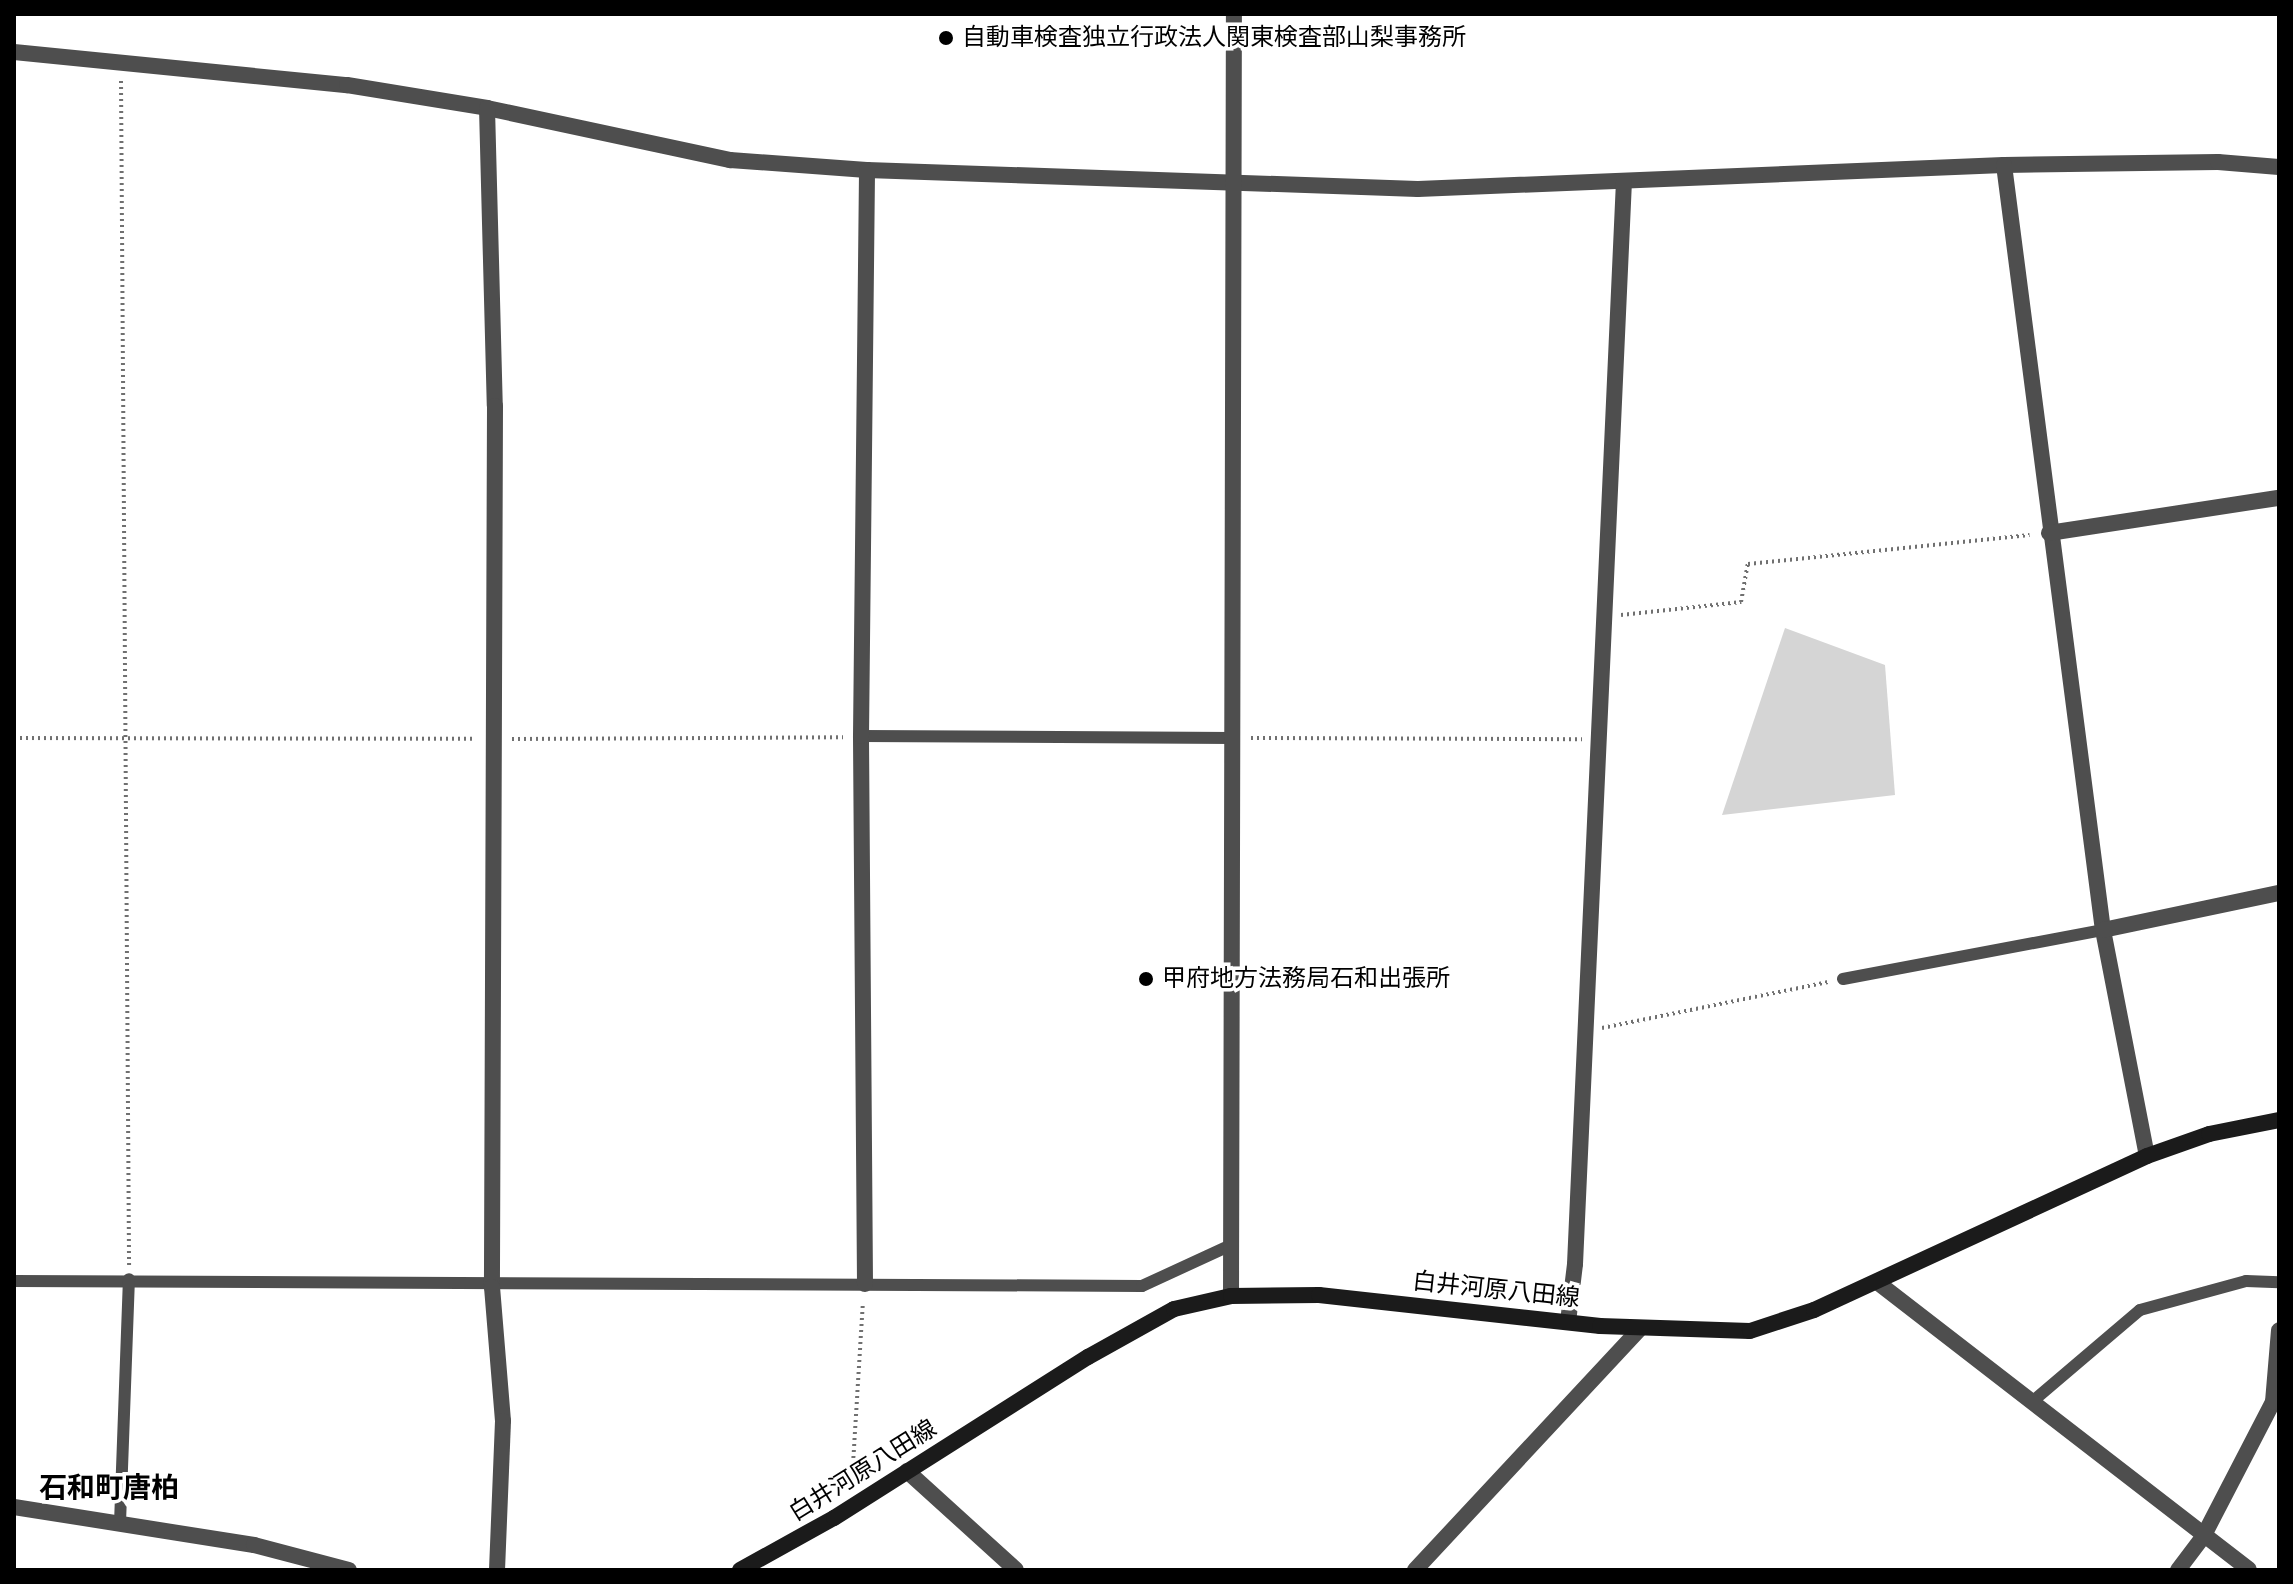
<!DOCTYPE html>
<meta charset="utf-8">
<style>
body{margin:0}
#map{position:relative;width:2293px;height:1584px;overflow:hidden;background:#fff;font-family:"DejaVu Sans","Noto Sans JP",sans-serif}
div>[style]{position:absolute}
.green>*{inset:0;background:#d5d5d5}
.path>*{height:4px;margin-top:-2px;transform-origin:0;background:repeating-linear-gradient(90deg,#707070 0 2px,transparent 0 6px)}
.service>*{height:12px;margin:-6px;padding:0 6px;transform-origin:6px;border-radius:6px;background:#4e4e4e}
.minor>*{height:16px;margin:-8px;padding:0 8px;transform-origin:8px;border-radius:8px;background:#4e4e4e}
.tertiary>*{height:16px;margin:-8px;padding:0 8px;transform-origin:8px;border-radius:8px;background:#4e4e4e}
.secondary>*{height:16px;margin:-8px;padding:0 8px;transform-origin:8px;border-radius:8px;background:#1b1b1b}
.dots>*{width:22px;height:22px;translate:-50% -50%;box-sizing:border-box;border:4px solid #fff;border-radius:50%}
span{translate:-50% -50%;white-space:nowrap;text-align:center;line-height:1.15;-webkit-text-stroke:7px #fff;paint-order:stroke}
.poi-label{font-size:24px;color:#000}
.left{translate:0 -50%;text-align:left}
.street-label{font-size:24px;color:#000}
.quarter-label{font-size:28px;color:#000;font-weight:700}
.frame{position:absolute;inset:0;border:16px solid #000;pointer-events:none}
</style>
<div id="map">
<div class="green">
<i style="clip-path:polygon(1785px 628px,1885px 665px,1895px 795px,1722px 815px)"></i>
</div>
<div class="path">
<i style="left:121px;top:81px;width:1184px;rotate:89.61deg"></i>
<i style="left:1621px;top:615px;width:121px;rotate:-6.2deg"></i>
<i style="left:1741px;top:602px;width:39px;rotate:-80deg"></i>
<i style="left:1748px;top:564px;width:283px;rotate:-5.9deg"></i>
<i style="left:14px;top:738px;width:461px;rotate:0.1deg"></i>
<i style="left:1251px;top:738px;width:331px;rotate:0.2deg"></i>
<i style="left:512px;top:739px;width:331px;rotate:-0.3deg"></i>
<i style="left:1602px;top:1028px;width:232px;rotate:-11.5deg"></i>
<i style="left:853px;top:1464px;width:162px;rotate:-86.5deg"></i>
</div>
<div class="service">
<i style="left:861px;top:736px;width:372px;rotate:0.3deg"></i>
<i style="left:1843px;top:979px;width:265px;rotate:-10.7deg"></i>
<i style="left:14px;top:1281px;width:1128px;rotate:0.25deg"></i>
<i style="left:1142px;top:1286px;width:98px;rotate:-24.7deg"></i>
<i style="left:2033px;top:1401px;width:140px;rotate:-40.4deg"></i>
<i style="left:2140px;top:1310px;width:110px;rotate:-15.3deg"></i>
<i style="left:2246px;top:1281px;width:33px;rotate:2deg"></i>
<i style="left:120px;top:1523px;width:244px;rotate:-87.9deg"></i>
</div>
<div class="minor">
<i style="left:14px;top:52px;width:335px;rotate:5.7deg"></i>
<i style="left:347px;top:85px;width:142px;rotate:9.3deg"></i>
<i style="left:487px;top:108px;width:249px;rotate:12.1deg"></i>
<i style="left:730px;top:160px;width:137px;rotate:4.2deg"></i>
<i style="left:867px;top:170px;width:551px;rotate:1.97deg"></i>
<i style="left:1418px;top:189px;width:586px;rotate:-2.35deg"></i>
<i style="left:2004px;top:165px;width:214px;rotate:-0.8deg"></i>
<i style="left:2218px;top:162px;width:61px;rotate:4.7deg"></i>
<i style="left:487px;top:108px;width:298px;rotate:88.5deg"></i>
<i style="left:495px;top:406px;width:881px;rotate:90.2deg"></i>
<i style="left:492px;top:1287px;width:134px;rotate:85.3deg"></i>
<i style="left:503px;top:1421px;width:149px;rotate:92.3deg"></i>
<i style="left:2004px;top:165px;width:771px;rotate:82.63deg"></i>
<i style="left:2103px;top:930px;width:230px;rotate:79deg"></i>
<i style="left:2049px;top:533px;width:233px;rotate:-8.7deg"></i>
<i style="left:2103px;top:930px;width:180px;rotate:-11.9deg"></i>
<i style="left:1877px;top:1282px;width:470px;rotate:37.7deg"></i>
<i style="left:865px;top:1284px;width:548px;rotate:-90.42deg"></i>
<i style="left:861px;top:736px;width:566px;rotate:-89.39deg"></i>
<i style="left:1231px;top:1296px;width:1282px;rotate:-89.87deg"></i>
<i style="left:1568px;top:1322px;width:58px;rotate:-83.1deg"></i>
<i style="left:1575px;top:1264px;width:1083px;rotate:-87.41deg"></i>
<i style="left:907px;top:1471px;width:147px;rotate:42.2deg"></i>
<i style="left:1415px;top:1570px;width:330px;rotate:-47deg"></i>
<i style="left:2178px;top:1570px;width:41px;rotate:-52.9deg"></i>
<i style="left:2203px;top:1537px;width:152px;rotate:-62.6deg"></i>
<i style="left:2273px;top:1402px;width:72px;rotate:-85.2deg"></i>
</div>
<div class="tertiary">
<i style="left:14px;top:1507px;width:243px;rotate:9deg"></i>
<i style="left:254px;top:1545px;width:98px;rotate:14.7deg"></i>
</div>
<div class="secondary">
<i style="left:740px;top:1570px;width:107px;rotate:-29deg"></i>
<i style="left:834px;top:1518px;width:301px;rotate:-32.4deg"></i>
<i style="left:1088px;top:1357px;width:98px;rotate:-29.2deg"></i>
<i style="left:1174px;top:1309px;width:58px;rotate:-12.8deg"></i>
<i style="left:1231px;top:1296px;width:88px;rotate:-0.7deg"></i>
<i style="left:1319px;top:1295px;width:283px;rotate:6.3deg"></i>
<i style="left:1600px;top:1326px;width:150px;rotate:1.9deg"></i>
<i style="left:1750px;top:1331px;width:67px;rotate:-18.2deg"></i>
<i style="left:1814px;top:1310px;width:367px;rotate:-24.8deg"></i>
<i style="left:2147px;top:1156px;width:66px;rotate:-19.5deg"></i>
<i style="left:2209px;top:1134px;width:71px;rotate:-11.3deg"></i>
</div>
<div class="dots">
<i style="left:946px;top:38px;background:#000"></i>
<i style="left:1146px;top:979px;background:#000"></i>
</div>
<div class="poi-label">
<span class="left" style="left:962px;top:38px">自動車検査独立行政法人関東検査部山梨事務所</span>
<span class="left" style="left:1162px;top:979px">甲府地方法務局石和出張所</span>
</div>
<div class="street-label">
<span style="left:1496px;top:1290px;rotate:6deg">白井河原八田線</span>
<span style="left:863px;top:1471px;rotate:-32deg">白井河原八田線</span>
</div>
<div class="quarter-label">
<span style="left:109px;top:1488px">石和町唐柏</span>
</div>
<div class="frame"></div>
</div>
